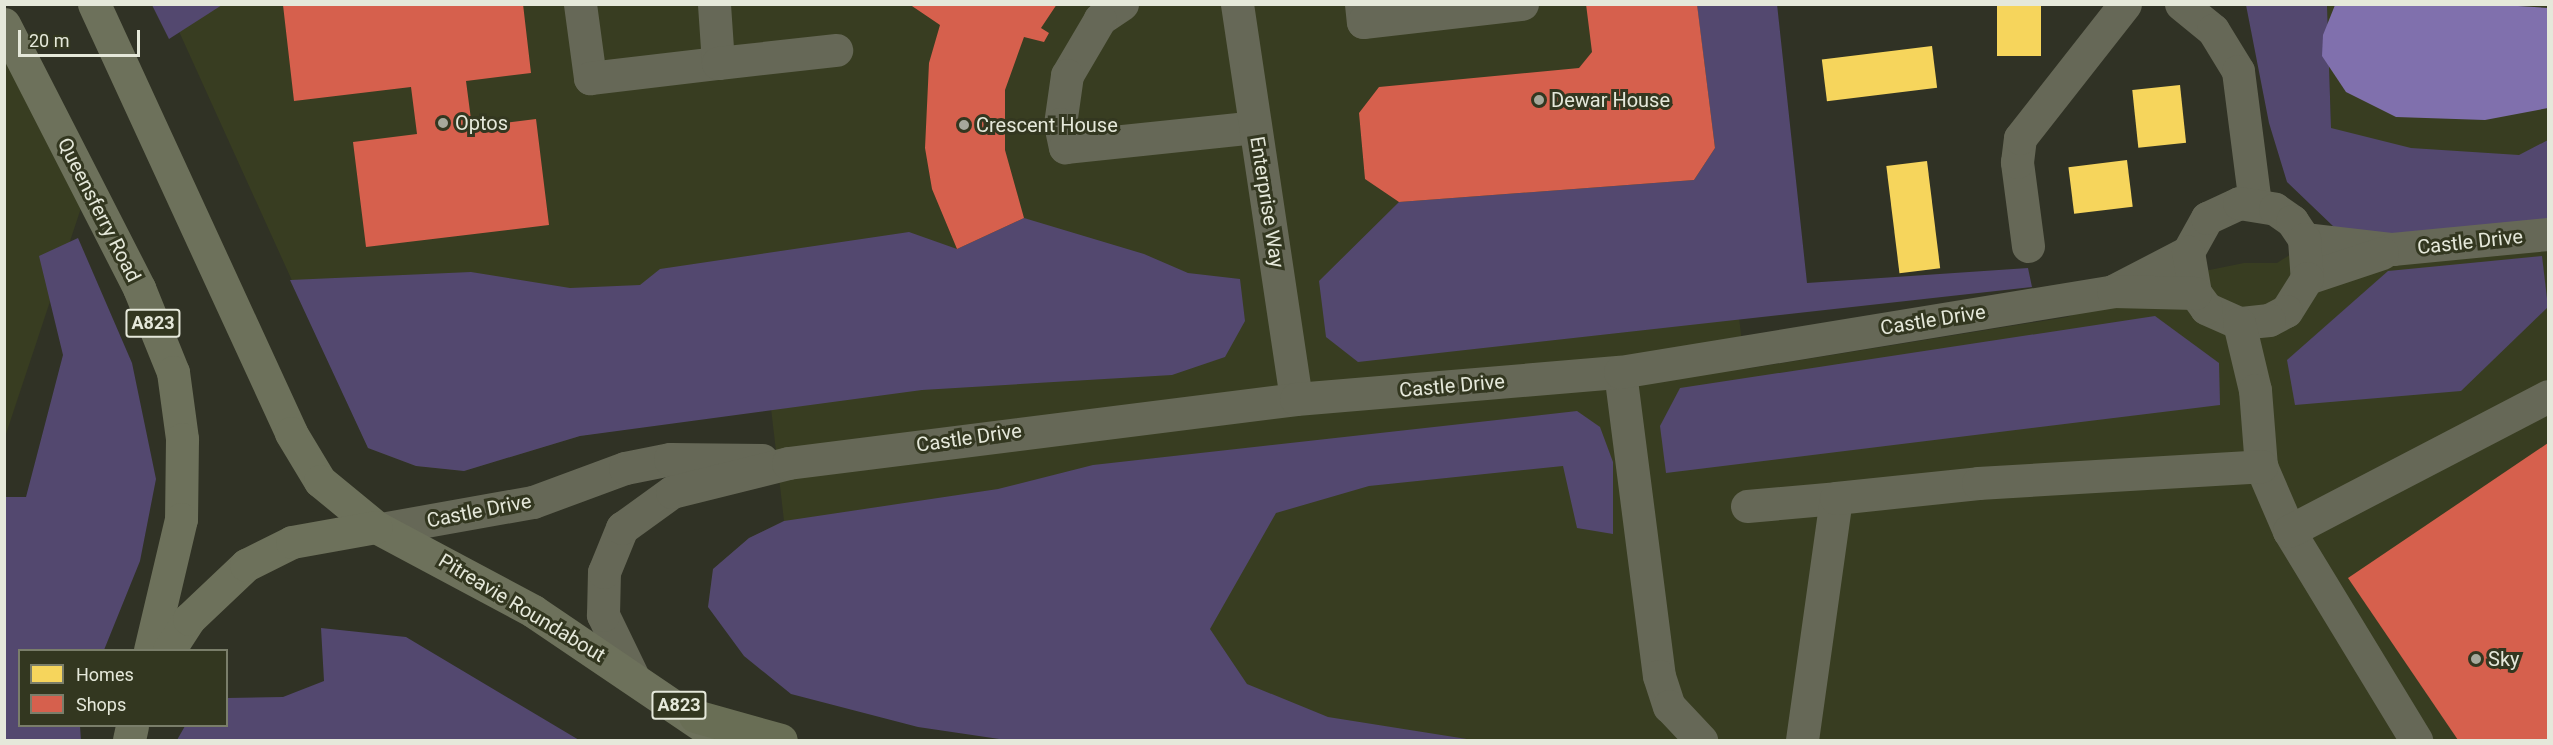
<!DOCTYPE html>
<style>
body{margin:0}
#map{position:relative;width:2553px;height:745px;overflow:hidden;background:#303225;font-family:Roboto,sans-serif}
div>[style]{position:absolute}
.built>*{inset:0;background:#383d21}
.green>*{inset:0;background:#53486f}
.water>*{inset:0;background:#8070ad}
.homes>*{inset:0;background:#f6d55c;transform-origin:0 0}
.shops>*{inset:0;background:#d6604d}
.minor>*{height:33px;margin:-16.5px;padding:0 16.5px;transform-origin:16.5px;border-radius:16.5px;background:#666857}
.major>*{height:33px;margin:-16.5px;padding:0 16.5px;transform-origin:16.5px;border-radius:16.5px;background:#6d715b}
.highway>*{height:33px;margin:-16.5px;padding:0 16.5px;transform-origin:16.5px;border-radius:16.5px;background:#696e55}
.dots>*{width:16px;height:16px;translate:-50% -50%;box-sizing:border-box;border:3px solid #333720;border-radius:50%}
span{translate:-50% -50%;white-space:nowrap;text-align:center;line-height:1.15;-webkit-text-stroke:6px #333720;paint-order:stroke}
.shield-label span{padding:2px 4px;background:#333720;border:2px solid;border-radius:4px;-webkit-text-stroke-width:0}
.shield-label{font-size:18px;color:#e5e8da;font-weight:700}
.poi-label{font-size:20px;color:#e5e8da}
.left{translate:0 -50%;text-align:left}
.street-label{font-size:20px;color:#e5e8da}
.frame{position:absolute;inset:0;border:6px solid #e5e8da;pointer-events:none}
.legend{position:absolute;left:18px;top:649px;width:210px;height:78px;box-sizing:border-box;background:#333720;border:2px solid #7a7e6a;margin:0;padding:8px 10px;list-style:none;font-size:18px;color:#e5e8da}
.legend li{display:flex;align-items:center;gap:12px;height:30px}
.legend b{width:30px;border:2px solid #7a7e6a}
.scale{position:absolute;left:18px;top:30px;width:122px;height:27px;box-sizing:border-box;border:3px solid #e5e8da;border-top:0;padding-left:8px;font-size:18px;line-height:21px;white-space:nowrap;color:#e5e8da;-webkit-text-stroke:4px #333720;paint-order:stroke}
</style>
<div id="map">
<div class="built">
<i style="clip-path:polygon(167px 5px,1703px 5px,1745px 369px,2067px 317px,2170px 278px,2244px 263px,2277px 263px,2356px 213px,2331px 128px,2327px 5px,2548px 5px,2548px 740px,1227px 740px,708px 607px,713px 569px,749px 538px,784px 521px,771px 408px,580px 436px,464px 471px,416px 466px,368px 448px)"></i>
<i style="clip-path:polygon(5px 24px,87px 190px,5px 437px)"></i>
</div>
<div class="green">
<i style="clip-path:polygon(1777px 4px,1807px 283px,2028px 268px,2032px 287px,1358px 362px,1326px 337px,1319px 281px,1399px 202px,1694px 180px,1715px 148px,1697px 5px)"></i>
<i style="clip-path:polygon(222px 5px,169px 39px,152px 5px,222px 4px)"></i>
<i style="clip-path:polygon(2246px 5px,2327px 5px,2331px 128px,2411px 148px,2519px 155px,2548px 140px,2548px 234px,2392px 249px,2334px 227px,2287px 182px,2269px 123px)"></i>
<i style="clip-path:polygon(1024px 218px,1144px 254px,1188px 273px,1240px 279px,1245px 321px,1225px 357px,1172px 375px,922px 390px,580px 436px,464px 471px,416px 466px,368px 448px,290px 280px,471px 272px,570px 288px,640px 285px,660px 269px,909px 232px,957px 249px)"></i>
<i style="clip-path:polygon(78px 238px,132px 363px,156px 479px,140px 561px,104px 650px,20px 650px,20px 726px,80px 726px,81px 740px,5px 740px,5px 497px,26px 497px,63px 355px,39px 256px)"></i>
<i style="clip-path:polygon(2542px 256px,2548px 307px,2461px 391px,2295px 405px,2287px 360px,2388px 271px)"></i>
<i style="clip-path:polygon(2155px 316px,2219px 363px,2220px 405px,1666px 473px,1660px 426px,1680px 388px)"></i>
<i style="clip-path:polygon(1577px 411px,1600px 427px,1613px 462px,1613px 534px,1577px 528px,1563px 466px,1369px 486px,1276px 513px,1210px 629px,1247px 684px,1328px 717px,1473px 740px,1006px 740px,918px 727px,791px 694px,744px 656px,708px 607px,713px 569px,749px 538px,784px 521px,998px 489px,1093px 465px)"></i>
<i style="clip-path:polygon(321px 628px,406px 637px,579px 740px,177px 740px,185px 726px,226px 726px,227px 698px,283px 697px,324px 681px)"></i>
</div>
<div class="water">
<i style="clip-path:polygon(2486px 4px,2548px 8px,2548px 108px,2485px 120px,2396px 117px,2346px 92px,2322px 56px,2323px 35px,2335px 5px)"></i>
</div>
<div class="homes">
<i style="left:1997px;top:4px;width:44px;height:52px"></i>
<i style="left:1932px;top:46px;width:42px;height:111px;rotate:83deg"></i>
<i style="left:2180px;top:85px;width:58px;height:48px;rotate:84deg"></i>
<i style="left:2127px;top:160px;width:47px;height:59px;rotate:83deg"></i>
<i style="left:1927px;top:161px;width:108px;height:41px;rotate:83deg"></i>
</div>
<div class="shops">
<i style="clip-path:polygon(523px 4px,531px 73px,466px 81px,472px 127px,536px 119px,549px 225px,366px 247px,353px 142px,417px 134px,411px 87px,294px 101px,283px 5px)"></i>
<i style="clip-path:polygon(909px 4px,1057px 4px,1041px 28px,1049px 33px,1044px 42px,1024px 37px,1005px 90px,1005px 150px,1024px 218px,957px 249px,932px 189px,925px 148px,929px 63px,940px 25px)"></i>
<i style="clip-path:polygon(1586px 4px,1697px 4px,1715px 148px,1694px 180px,1399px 202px,1365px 179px,1359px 113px,1379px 87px,1579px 68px,1592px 52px)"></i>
<i style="clip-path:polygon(2548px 443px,2548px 740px,2458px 740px,2348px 578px)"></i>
</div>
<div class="minor">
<i style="left:580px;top:4px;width:75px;rotate:82.3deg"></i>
<i style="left:590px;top:78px;width:129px;rotate:-6.7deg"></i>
<i style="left:718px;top:63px;width:59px;rotate:-93.9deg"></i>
<i style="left:1122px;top:4px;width:27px;rotate:146deg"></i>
<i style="left:1100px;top:19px;width:65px;rotate:120.5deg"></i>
<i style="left:1067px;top:75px;width:49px;rotate:98.1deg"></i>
<i style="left:1060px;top:124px;width:24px;rotate:78deg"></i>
<i style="left:1065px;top:147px;width:191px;rotate:-6deg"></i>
<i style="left:1237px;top:4px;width:399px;rotate:81.5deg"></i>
<i style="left:1361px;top:4px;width:18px;rotate:84deg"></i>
<i style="left:1363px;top:22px;width:160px;rotate:-6.5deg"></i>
<i style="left:2181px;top:4px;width:41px;rotate:39.1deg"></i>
<i style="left:2213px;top:30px;width:48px;rotate:58.6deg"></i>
<i style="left:2238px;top:71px;width:133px;rotate:82.7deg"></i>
<i style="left:718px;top:63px;width:119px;rotate:-6.3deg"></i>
<i style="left:2304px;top:239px;width:89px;rotate:6.5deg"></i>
<i style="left:2392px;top:249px;width:157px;rotate:-5.5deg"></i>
<i style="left:2028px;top:246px;width:85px;rotate:-97.5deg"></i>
<i style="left:2017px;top:162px;width:24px;rotate:-83deg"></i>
<i style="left:2020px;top:138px;width:170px;rotate:-51.9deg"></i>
<i style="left:2307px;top:278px;width:79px;rotate:-18.4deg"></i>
<i style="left:2115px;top:290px;width:82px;rotate:-27.5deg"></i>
<i style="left:2188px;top:252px;width:39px;rotate:-61deg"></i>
<i style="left:2207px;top:218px;width:35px;rotate:-25deg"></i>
<i style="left:2239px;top:203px;width:36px;rotate:9deg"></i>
<i style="left:2275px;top:209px;width:21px;rotate:35deg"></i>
<i style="left:2292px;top:221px;width:22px;rotate:56deg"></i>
<i style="left:2304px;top:239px;width:39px;rotate:86deg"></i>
<i style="left:2307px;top:278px;width:39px;rotate:122deg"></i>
<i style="left:2286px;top:311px;width:19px;rotate:152deg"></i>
<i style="left:2269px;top:320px;width:30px;rotate:174deg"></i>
<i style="left:2239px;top:323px;width:36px;rotate:-156deg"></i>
<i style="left:2206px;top:308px;width:19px;rotate:-126deg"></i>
<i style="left:2195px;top:293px;width:42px;rotate:-99.7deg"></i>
<i style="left:2239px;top:323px;width:69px;rotate:76.6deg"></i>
<i style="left:2255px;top:390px;width:76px;rotate:85.5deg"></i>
<i style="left:2261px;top:466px;width:71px;rotate:66.7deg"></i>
<i style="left:2289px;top:531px;width:245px;rotate:58.7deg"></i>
<i style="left:1620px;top:372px;width:306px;rotate:82.7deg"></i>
<i style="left:1659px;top:676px;width:32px;rotate:72deg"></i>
<i style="left:1669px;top:706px;width:47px;rotate:46.7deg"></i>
<i style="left:1747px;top:506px;width:89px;rotate:-5.1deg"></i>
<i style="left:381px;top:529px;width:154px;rotate:-10.1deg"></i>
<i style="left:533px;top:502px;width:98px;rotate:-20.3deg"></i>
<i style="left:625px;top:468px;width:46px;rotate:-11.3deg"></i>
<i style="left:670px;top:459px;width:92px;rotate:0.6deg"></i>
<i style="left:2289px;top:531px;width:292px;rotate:-27.5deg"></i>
<i style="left:632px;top:675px;width:67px;rotate:-115.8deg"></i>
<i style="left:603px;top:615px;width:43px;rotate:-88.7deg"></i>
<i style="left:604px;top:572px;width:48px;rotate:-67.8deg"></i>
<i style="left:622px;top:528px;width:62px;rotate:-35.8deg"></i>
<i style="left:672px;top:492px;width:120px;rotate:-14deg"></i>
<i style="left:788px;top:463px;width:512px;rotate:-7.18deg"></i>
<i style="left:1296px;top:399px;width:325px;rotate:-4.8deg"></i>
<i style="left:1620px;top:372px;width:500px;rotate:-9.3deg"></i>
<i style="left:2113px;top:291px;width:82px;rotate:1.4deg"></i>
<i style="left:1802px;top:740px;width:244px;rotate:-82deg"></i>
<i style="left:1836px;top:498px;width:143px;rotate:-6deg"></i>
<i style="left:1978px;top:483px;width:284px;rotate:-3.4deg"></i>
</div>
<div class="major">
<i style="left:94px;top:4px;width:472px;rotate:65.3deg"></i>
<i style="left:291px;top:433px;width:56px;rotate:58.9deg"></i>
<i style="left:320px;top:481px;width:72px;rotate:39.4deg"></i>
<i style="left:376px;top:527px;width:178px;rotate:28.1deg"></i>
<i style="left:533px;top:611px;width:221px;rotate:34.1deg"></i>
<i style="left:4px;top:24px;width:297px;rotate:62.9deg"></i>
<i style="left:139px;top:288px;width:91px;rotate:68deg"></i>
<i style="left:173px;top:372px;width:68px;rotate:82.3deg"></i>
<i style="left:182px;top:439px;width:80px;rotate:90.7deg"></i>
<i style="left:181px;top:519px;width:135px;rotate:103.3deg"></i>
<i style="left:169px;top:650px;width:37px;rotate:-57deg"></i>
<i style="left:189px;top:619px;width:79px;rotate:-43.5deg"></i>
<i style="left:246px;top:565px;width:51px;rotate:-26.6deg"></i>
<i style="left:292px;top:542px;width:85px;rotate:-10.1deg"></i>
<i style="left:129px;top:740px;width:14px;rotate:-78deg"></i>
</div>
<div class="highway">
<i style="left:695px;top:716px;width:89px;rotate:15.6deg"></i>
</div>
<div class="dots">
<i style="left:1539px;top:100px;background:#a6a89b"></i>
<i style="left:443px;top:123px;background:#a6a89b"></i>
<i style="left:964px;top:125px;background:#a6a89b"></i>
<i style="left:2476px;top:659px;background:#a6a89b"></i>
</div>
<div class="shield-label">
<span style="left:153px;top:323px">A823</span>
<span style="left:679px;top:705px">A823</span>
</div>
<div class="poi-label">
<span class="left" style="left:1551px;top:100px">Dewar House</span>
<span class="left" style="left:455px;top:123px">Optos</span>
<span class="left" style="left:976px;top:125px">Crescent House</span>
<span class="left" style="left:2488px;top:659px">Sky</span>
</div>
<div class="street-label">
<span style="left:1267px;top:202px;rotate:81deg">Enterprise Way</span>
<span style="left:99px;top:210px;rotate:63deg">Queensferry Road</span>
<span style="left:2470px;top:242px;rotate:-6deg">Castle Drive</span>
<span style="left:1933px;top:320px;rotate:-9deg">Castle Drive</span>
<span style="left:1452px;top:386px;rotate:-5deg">Castle Drive</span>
<span style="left:969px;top:438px;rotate:-8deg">Castle Drive</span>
<span style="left:479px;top:511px;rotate:-11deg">Castle Drive</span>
<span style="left:522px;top:608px;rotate:31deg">Pitreavie Roundabout</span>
</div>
<div class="frame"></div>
<ul class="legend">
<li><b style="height:16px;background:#f6d55c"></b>Homes</li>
<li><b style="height:16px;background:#d6604d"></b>Shops</li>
</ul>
<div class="scale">20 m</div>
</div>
